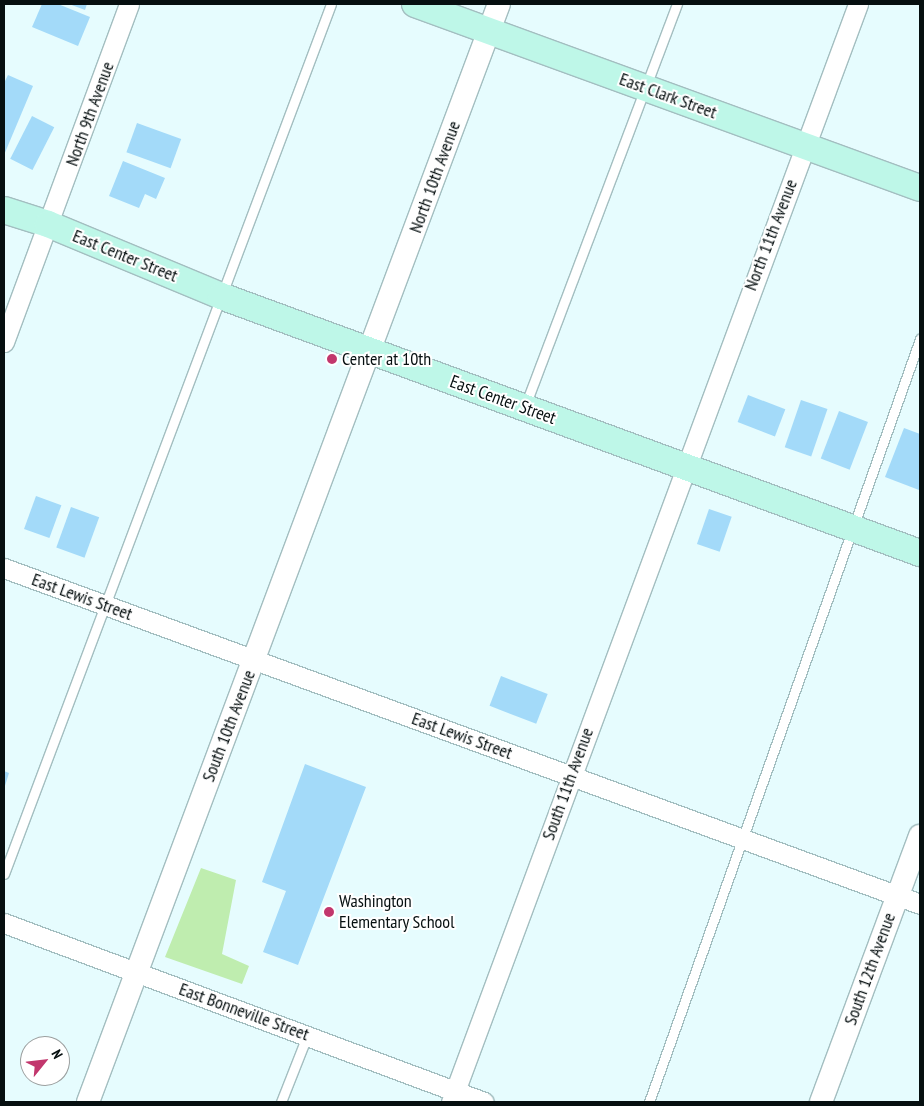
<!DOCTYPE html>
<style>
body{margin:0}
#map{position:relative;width:924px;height:1106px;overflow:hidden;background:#e6fcfe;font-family:"PT Sans Narrow",sans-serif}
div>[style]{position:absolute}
.green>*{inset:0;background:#bfedaf}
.building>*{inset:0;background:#a3daf9;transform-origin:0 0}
.roads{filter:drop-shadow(1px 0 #a3bec0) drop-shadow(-1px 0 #a3bec0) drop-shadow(0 1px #a3bec0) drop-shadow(0 -1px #a3bec0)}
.service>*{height:9px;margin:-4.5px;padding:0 4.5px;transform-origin:4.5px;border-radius:4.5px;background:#fff}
.minor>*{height:19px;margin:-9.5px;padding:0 9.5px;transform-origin:9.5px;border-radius:9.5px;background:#fff}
.tertiary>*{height:22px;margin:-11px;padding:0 11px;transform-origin:11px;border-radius:11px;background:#fff}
.secondary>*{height:26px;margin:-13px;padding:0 13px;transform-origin:13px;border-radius:13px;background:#bef7e8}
.dots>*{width:14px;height:14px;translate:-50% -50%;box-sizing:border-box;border:2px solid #fff;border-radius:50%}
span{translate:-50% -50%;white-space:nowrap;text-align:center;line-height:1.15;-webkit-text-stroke:4px #fff;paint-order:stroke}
.street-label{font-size:18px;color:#060f10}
.poi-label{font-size:18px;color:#060f10}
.left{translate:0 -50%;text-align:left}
.frame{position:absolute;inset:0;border:5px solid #060f10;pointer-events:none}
.north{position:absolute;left:20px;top:1036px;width:50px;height:50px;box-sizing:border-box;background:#fff;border:1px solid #9b9f9f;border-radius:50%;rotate:61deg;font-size:14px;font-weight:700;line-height:20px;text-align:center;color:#060f10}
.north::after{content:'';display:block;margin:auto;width:18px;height:22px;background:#c2376d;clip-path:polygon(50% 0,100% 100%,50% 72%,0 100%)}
</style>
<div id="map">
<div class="green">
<i style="clip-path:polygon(201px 868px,236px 880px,222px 954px,249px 966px,242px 984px,165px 957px)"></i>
</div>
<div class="building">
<i style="clip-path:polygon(42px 4px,58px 4px,90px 17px,78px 46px,32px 27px)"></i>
<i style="clip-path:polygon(69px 4px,87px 4px,85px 10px)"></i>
<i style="clip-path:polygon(8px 75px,33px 86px,4px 155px,4px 83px)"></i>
<i style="left:32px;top:116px;width:25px;height:48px;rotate:27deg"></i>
<i style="left:137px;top:123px;width:47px;height:31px;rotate:20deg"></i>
<i style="clip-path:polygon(123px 161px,165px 178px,156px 199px,145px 194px,139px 208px,109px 196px)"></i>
<i style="left:748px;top:395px;width:40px;height:29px;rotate:21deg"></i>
<i style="left:801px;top:400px;width:28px;height:50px;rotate:19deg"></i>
<i style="left:839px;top:411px;width:31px;height:51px;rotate:21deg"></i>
<i style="clip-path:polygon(904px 428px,920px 434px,919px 490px,885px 477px)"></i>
<i style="left:36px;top:496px;width:27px;height:35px;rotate:20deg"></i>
<i style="left:71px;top:507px;width:30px;height:43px;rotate:20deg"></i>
<i style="left:709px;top:509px;width:24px;height:37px;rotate:19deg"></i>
<i style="left:501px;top:676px;width:50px;height:32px;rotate:21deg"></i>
<i style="clip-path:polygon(305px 764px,366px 787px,298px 965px,263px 952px,286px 891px,262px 882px)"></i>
<i style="clip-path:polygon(4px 771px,9px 773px,4px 789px)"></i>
</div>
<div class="roads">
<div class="service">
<i style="left:525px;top:406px;width:430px;rotate:-69.3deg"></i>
<i style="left:4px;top:874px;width:929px;rotate:-69.4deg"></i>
<i style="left:281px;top:1102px;width:71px;rotate:-68.5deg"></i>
<i style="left:649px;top:1102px;width:810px;rotate:-70.45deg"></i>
</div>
<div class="minor">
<i style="left:4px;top:342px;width:360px;rotate:-69.7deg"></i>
<i style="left:4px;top:568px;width:976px;rotate:20.14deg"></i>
<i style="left:4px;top:923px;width:512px;rotate:20.45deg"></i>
<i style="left:451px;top:1102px;width:1171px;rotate:-69.66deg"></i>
</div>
<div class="tertiary">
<i style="left:88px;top:1102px;width:1172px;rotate:-69.48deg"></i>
<i style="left:821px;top:1102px;width:284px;rotate:-69.6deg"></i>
</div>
<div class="secondary">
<i style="left:415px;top:4px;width:537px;rotate:20.02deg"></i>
<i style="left:4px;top:210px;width:46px;rotate:17.7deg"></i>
<i style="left:48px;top:224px;width:187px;rotate:22.6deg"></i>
<i style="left:221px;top:296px;width:745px;rotate:20.19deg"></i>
</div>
</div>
<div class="dots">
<i style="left:332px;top:359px;background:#c2376d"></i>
<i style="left:329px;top:912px;background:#c2376d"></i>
</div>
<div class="street-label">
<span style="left:668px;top:96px;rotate:20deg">East Clark Street</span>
<span style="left:90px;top:114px;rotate:-70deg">North 9th Avenue</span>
<span style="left:435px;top:177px;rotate:-70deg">North 10th Avenue</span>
<span style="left:771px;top:235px;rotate:-69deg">North 11th Avenue</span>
<span style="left:125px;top:256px;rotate:22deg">East Center Street</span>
<span style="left:503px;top:400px;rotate:20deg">East Center Street</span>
<span style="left:82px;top:597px;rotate:20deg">East Lewis Street</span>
<span style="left:229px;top:726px;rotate:-69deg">South 10th Avenue</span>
<span style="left:462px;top:736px;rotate:20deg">East Lewis Street</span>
<span style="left:568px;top:784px;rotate:-70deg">South 11th Avenue</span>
<span style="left:870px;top:969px;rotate:-70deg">South 12th Avenue</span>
<span style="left:244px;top:1012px;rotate:20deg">East Bonneville Street</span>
</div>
<div class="poi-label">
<span class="left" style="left:342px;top:359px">Center at 10th</span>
<span class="left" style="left:339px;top:912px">Washington<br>Elementary School</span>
</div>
<div class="frame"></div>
<div class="north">N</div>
</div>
